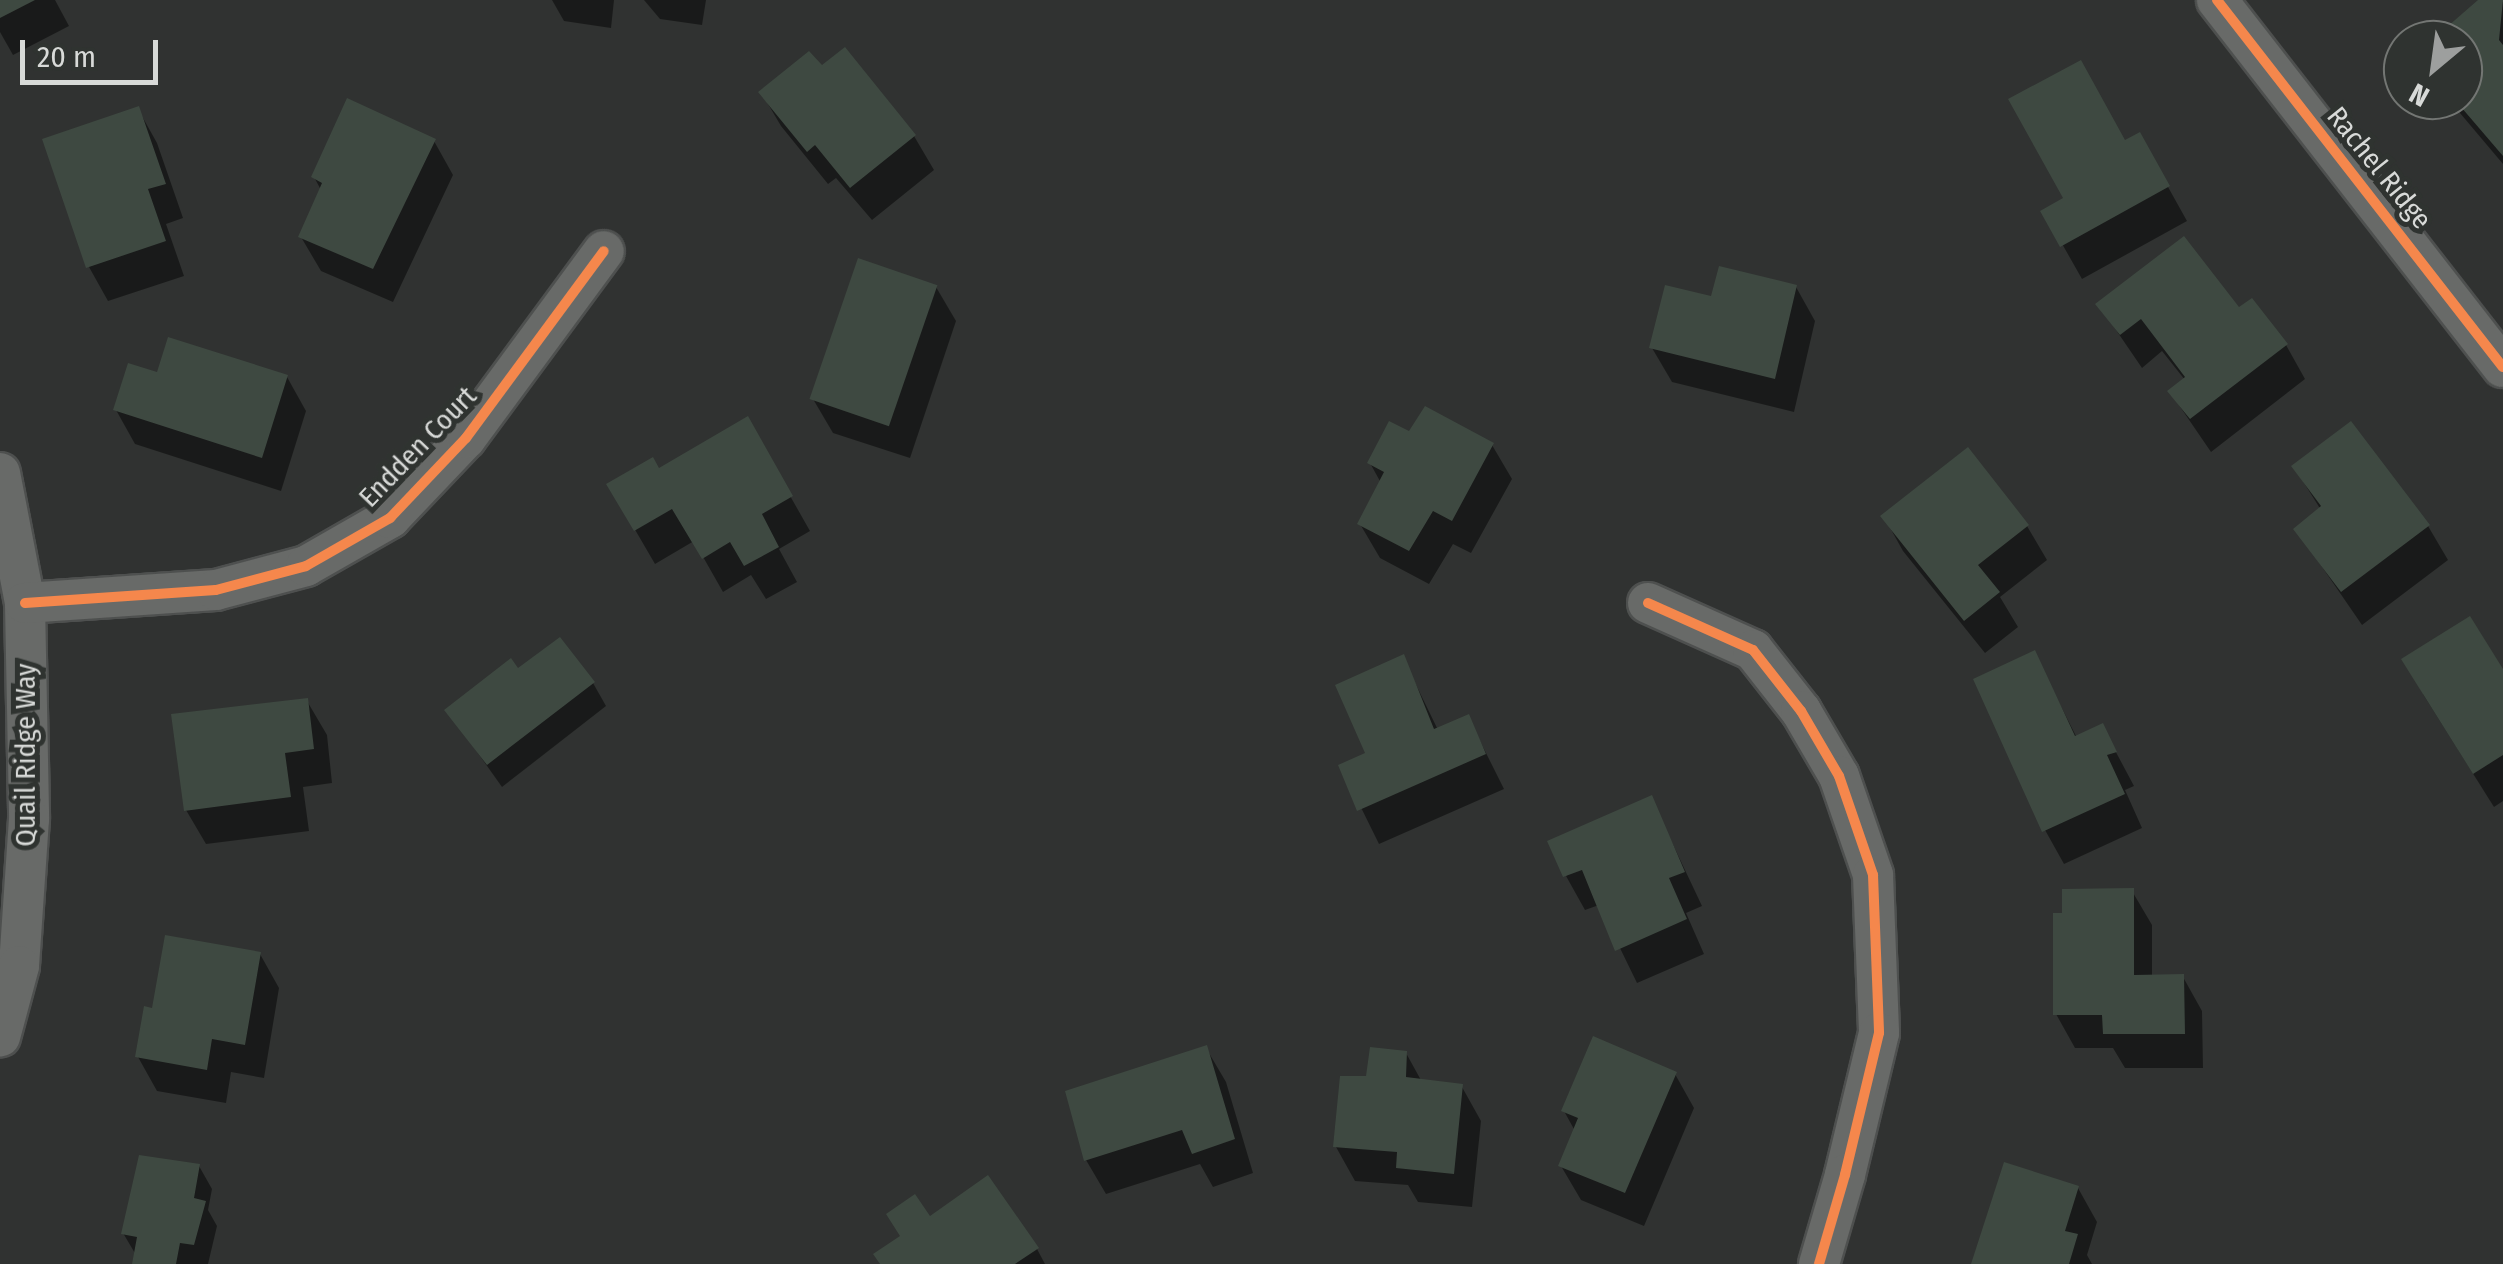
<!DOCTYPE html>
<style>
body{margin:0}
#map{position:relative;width:2503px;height:1264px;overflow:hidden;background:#303231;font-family:"Fira Sans Condensed",sans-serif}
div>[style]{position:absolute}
.shadow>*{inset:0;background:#0007}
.building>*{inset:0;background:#3e4941;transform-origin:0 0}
.roads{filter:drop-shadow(2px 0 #4e504f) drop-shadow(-2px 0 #4e504f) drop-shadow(0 2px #4e504f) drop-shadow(0 -2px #4e504f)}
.street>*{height:40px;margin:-20px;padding:0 20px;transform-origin:20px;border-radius:20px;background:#686a68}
.cycleway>*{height:10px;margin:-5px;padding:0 5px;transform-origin:5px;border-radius:5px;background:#f5874c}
span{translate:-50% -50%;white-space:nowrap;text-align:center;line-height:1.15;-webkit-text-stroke:10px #2f3330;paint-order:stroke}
.street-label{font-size:28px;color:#d8dad8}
.north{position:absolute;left:2383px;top:20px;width:100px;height:100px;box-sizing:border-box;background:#2f3330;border:2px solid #737673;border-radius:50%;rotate:209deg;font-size:28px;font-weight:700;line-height:40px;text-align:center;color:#d8dad8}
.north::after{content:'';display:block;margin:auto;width:35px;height:45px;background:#9d9f9e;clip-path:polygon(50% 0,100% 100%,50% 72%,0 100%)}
.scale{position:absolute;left:20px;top:40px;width:138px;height:45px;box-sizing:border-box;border:5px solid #d8dad8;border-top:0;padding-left:12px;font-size:30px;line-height:35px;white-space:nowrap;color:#d8dad8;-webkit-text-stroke:8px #2f3330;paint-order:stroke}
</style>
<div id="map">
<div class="shadow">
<i style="clip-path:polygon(0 0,55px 0,69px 26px,13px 55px,0 32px)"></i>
<i style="clip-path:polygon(552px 0,614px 0,611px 28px,564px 21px)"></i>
<i style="clip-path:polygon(644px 0,706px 0,702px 25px,660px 19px)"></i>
<i style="clip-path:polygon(2482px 0,2503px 2px,2503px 164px,2449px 100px,2463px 100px,2463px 40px,2435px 40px)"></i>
<i style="clip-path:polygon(761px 92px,914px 136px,934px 170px,872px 220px,836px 178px,828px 184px,781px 126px)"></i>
<i style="clip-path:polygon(138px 109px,157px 143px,183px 218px,166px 224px,184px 276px,108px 301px,89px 267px,45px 141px)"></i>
<i style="clip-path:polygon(2139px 135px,2187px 221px,2082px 279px,2044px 212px,2067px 199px)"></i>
<i style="clip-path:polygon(434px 141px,453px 175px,393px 302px,321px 271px,301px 237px,321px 190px,314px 177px)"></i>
<i style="clip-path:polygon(936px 287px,956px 321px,910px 458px,833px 433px,813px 399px)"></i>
<i style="clip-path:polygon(1796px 287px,1815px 321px,1794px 412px,1672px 382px,1652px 348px)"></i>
<i style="clip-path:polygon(2099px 305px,2239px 311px,2286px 345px,2305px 379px,2211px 452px,2170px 392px,2185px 380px,2162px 351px,2142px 368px)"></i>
<i style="clip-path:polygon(159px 375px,287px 377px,306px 411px,281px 491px,135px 444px,116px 410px)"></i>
<i style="clip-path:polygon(747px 420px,810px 531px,779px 549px,797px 582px,766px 599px,751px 575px,723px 592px,694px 541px,655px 564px,609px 485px,658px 472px)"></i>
<i style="clip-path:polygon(1410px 435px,1492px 445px,1512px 479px,1471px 553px,1453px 544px,1429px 584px,1380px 558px,1360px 524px,1381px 483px,1370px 463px)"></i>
<i style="clip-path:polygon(2294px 467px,2428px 526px,2448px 560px,2362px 625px,2296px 529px,2321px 510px)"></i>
<i style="clip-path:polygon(1884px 517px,2027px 526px,2047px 560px,2000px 597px,2018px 627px,1985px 653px,1903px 551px)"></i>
<i style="clip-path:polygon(2034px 653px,2077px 738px,2102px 726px,2134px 786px,2125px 790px,2142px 828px,2064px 864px,2045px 830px)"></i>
<i style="clip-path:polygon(1403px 658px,1438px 730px,1468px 717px,1504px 789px,1379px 844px,1341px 767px,1369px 755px)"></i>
<i style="clip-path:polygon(518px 671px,593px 683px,606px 706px,502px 787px,448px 711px)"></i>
<i style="clip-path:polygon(2503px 673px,2503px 801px,2494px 807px,2423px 694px)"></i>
<i style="clip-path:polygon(307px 701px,327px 735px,332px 783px,303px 787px,309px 831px,206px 844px,186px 810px)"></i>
<i style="clip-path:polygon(1651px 798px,1702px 906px,1686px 913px,1704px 954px,1637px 983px,1599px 905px,1585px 910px,1566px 876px)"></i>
<i style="clip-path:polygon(2132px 891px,2152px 925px,2152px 977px,2183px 977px,2202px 1011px,2203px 1068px,2125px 1068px,2113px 1048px,2075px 1048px,2056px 1014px)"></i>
<i style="clip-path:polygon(260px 954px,279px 988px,264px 1078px,231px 1072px,226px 1103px,157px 1091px,138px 1057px,154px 1011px)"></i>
<i style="clip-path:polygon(1206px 1048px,1226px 1082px,1253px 1173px,1213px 1187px,1200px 1164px,1106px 1194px,1086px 1160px)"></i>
<i style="clip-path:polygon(1406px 1053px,1422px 1082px,1462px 1087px,1481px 1121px,1472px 1207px,1418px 1202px,1408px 1185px,1355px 1181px,1336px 1147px,1369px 1079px)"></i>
<i style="clip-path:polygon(1675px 1074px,1694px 1108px,1644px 1226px,1581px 1200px,1561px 1166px,1575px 1131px,1564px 1111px)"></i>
<i style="clip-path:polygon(199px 1166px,212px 1189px,208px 1210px,217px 1226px,208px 1264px,134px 1264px,136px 1255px,123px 1233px)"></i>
<i style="clip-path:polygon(2078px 1188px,2097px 1222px,2087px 1255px,2092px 1264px,1974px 1264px)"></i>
<i style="clip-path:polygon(929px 1219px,1037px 1249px,1045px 1264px,882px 1264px)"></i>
</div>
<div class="building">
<i style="clip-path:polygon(0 0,35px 0,0 18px)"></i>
<i style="clip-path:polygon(2478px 0,2503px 0,2499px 40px,2503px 45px,2503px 156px,2455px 100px,2463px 100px,2463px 40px,2432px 40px)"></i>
<i style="clip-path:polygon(845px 47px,916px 135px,850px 188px,815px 145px,807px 152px,758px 92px,809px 51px,822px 65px)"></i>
<i style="clip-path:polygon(2081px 60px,2125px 140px,2140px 132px,2170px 186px,2060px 247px,2040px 211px,2063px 198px,2008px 99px)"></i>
<i style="clip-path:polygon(347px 98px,436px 139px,373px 269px,298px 237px,322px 183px,311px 177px)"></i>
<i style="clip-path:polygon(139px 106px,166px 184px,148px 189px,166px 241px,86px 268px,42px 139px)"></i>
<i style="clip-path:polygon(2184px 236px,2239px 307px,2252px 298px,2288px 344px,2190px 419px,2167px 391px,2185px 377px,2141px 319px,2120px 335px,2095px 304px)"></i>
<i style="left:858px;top:258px;width:84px;height:149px;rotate:19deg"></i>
<i style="clip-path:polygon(1719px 266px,1797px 285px,1775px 379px,1649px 348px,1665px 285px,1711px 296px)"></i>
<i style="clip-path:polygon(168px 337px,288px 375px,262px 458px,113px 410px,128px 363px,157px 372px)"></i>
<i style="clip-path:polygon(1425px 406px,1494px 443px,1452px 521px,1433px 511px,1409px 551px,1357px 524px,1384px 472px,1367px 463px,1389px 421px,1409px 431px)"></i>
<i style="clip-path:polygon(748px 416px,793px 496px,762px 514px,779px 547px,744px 566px,730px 542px,702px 559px,672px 509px,634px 531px,606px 484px,653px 457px,659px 468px)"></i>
<i style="clip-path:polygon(2351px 421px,2430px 525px,2341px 592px,2293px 529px,2321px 506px,2291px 466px)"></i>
<i style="clip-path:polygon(1968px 447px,2029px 525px,1978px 565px,2000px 592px,1964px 621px,1880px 516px)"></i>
<i style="clip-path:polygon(2470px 616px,2503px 669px,2503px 755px,2473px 774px,2401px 659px)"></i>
<i style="clip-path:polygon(560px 637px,595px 682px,487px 765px,444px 710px,511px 658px,518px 668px)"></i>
<i style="clip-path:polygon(2035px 650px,2075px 736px,2103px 723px,2117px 752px,2107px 755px,2125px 794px,2042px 832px,1973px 679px)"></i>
<i style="clip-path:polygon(1404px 654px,1434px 729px,1469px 714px,1486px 754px,1357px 811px,1338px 765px,1365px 753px,1335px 685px)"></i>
<i style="clip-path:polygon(308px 698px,314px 749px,285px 753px,291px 797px,184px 811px,171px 714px)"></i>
<i style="clip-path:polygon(1652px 795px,1685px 872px,1669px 878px,1687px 919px,1615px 951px,1582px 870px,1563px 877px,1547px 841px)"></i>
<i style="clip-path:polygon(2134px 888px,2134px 975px,2184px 974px,2185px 1034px,2103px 1034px,2102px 1015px,2053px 1015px,2053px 913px,2062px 913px,2062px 889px)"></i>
<i style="clip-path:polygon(165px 935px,261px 952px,245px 1045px,212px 1039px,207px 1070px,135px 1057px,144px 1006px,152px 1008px)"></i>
<i style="clip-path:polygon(1593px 1036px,1677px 1072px,1625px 1193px,1558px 1166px,1578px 1118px,1561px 1111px)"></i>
<i style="clip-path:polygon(1207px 1045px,1235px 1139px,1192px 1154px,1182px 1130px,1084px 1161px,1065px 1091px)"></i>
<i style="clip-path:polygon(1370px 1047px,1407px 1051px,1406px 1077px,1463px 1084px,1454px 1174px,1396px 1168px,1397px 1152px,1333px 1147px,1340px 1076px,1366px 1076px)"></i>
<i style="clip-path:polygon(139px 1155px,200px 1164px,194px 1198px,206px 1201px,194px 1245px,180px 1243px,176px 1264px,132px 1264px,137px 1237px,121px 1234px)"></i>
<i style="clip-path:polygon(2004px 1162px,2079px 1186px,2065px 1231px,2078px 1234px,2069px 1264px,1971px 1264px)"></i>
<i style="clip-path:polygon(988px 1175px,1039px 1248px,1015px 1264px,880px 1264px,873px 1254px,900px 1236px,886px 1214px,915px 1194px,930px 1216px)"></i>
</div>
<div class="roads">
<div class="street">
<i style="left:2217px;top:0;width:465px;rotate:52.1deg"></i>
<i style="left:0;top:473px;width:132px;rotate:79.1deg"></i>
<i style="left:25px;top:603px;width:216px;rotate:88.9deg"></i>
<i style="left:29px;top:819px;width:147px;rotate:93.9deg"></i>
<i style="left:19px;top:966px;width:73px;rotate:105deg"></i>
<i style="left:25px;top:603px;width:191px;rotate:-3.9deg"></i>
<i style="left:216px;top:590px;width:93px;rotate:-14.9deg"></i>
<i style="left:306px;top:566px;width:97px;rotate:-29.7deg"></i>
<i style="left:390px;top:518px;width:110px;rotate:-46.5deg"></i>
<i style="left:466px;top:438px;width:232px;rotate:-53.6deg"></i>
<i style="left:1648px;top:603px;width:115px;rotate:24.1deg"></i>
<i style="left:1753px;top:650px;width:78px;rotate:51.8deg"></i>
<i style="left:1801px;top:711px;width:75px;rotate:59.7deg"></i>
<i style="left:1839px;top:776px;width:105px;rotate:71deg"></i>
<i style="left:1873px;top:875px;width:158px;rotate:87.8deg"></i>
<i style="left:1879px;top:1033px;width:146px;rotate:103.5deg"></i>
<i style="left:1845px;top:1175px;width:93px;rotate:106.3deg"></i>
</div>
</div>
<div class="cycleway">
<i style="left:2217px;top:0;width:465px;rotate:52.1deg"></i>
<i style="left:25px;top:603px;width:191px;rotate:-3.9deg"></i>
<i style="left:216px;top:590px;width:93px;rotate:-14.9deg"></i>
<i style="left:306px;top:566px;width:97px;rotate:-29.7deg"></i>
<i style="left:390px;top:518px;width:110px;rotate:-46.5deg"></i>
<i style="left:466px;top:438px;width:232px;rotate:-53.6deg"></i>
<i style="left:1648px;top:603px;width:115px;rotate:24.1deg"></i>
<i style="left:1753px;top:650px;width:78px;rotate:51.8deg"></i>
<i style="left:1801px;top:711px;width:75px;rotate:59.7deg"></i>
<i style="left:1839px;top:776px;width:105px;rotate:71deg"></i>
<i style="left:1873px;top:875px;width:158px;rotate:87.8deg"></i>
<i style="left:1879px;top:1033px;width:146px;rotate:103.5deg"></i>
<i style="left:1845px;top:1175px;width:93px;rotate:106.3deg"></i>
</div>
<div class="street-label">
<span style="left:2379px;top:168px;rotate:51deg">Rachel Ridge</span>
<span style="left:418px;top:447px;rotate:-46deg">Endden Court</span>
<span style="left:26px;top:755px;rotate:-90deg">Quail Ridge Way</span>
</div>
<div class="north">N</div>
<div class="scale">20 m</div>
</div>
